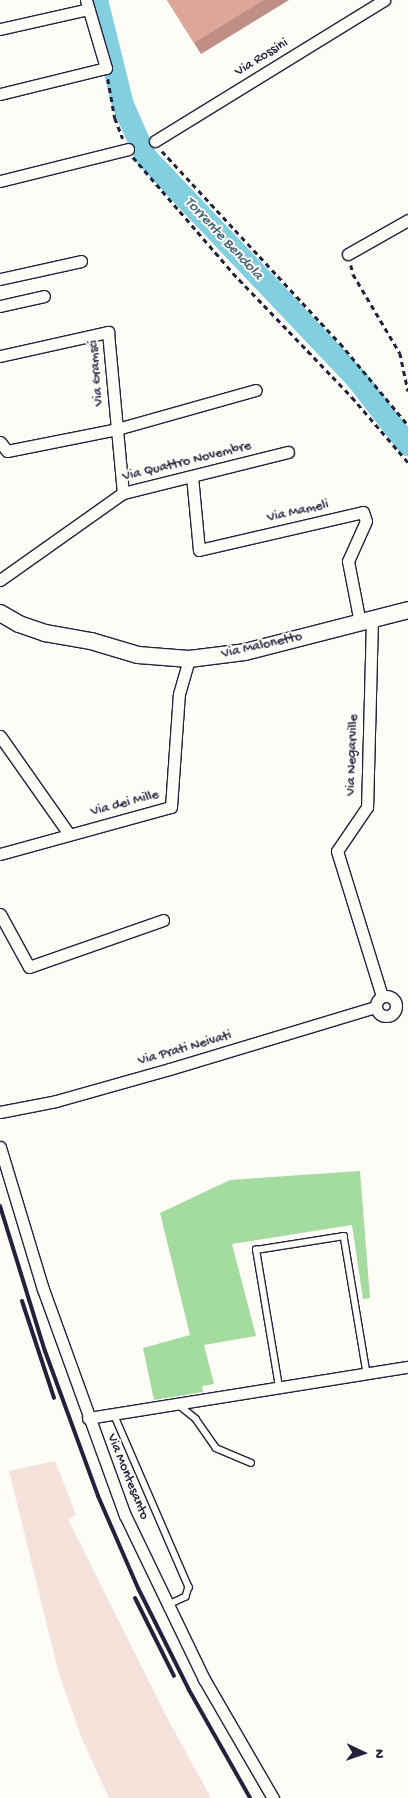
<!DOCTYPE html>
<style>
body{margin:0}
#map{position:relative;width:408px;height:1798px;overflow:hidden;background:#fdfcf7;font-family:"Gochi Hand",sans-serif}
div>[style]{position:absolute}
.built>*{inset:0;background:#f4e2db}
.green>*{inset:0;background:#a4dca0}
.river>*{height:22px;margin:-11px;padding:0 11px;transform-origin:11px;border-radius:11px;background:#81cfdf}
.path>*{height:2.5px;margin-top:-1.25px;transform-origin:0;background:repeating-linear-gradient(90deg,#22223b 0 5px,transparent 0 9px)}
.roads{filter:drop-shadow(1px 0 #22223b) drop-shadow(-1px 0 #22223b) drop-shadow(0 1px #22223b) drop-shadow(0 -1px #22223b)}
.lane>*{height:5.5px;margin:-2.75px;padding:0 2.75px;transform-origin:2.75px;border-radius:2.75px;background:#fdfcf7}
.street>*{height:11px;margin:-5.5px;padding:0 5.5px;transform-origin:5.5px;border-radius:5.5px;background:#fdfcf7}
.street>.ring{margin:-5.5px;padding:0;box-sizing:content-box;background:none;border:11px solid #fdfcf7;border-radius:50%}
.secondary>*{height:16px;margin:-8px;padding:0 8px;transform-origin:8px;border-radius:8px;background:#fdfcf7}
.rail>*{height:4px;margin:-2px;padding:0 2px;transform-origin:2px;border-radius:2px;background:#22223b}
.wall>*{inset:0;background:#bf8e84}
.building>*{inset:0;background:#dea599}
span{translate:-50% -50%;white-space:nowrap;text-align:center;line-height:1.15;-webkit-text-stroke:4px #fdfcf7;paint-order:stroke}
.street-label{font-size:14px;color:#22223b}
.water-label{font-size:15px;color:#435f74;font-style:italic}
.north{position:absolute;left:338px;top:1728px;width:50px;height:50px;-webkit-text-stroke:4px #fdfcf7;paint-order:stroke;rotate:93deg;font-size:14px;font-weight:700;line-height:20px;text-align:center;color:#22223b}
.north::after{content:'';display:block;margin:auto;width:18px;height:22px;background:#22223b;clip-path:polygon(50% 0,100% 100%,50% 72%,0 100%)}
</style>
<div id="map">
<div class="built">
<i style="clip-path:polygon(55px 1461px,76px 1515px,68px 1519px,165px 1714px,211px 1798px,109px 1798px,82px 1739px,59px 1674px,9px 1471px)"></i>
</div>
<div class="green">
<i style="clip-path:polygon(360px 1171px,370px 1298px,363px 1299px,352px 1225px,232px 1244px,256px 1336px,204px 1345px,214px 1384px,202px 1386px,203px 1392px,154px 1400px,143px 1348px,190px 1335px,160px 1213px,230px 1180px)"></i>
</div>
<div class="river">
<i style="left:97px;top:0;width:108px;rotate:76.1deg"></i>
<i style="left:123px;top:105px;width:57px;rotate:66.1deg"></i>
<i style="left:146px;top:157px;width:305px;rotate:46.5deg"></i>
<i style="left:356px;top:378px;width:85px;rotate:52.2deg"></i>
</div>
<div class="path">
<i style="left:108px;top:79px;width:40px;rotate:80deg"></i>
<i style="left:115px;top:118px;width:22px;rotate:69deg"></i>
<i style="left:162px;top:151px;width:262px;rotate:47.2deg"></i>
<i style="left:340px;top:343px;width:107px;rotate:50.3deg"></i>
<i style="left:133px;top:157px;width:153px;rotate:49.2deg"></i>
<i style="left:233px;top:273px;width:172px;rotate:46.2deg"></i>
<i style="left:352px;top:397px;width:86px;rotate:49.3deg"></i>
<i style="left:351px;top:265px;width:9px;rotate:77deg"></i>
<i style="left:353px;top:274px;width:92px;rotate:59.3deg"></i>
<i style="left:400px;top:353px;width:39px;rotate:78deg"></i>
</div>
<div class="roads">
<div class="lane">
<i style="left:279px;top:1387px;width:139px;rotate:-99.5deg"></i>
<i style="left:256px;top:1250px;width:89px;rotate:-9deg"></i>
<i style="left:344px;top:1236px;width:140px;rotate:80.5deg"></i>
<i style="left:179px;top:1405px;width:22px;rotate:39deg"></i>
<i style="left:196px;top:1419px;width:35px;rotate:55deg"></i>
<i style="left:216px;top:1448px;width:38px;rotate:23deg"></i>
<i style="left:114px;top:1414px;width:189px;rotate:66.6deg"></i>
<i style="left:189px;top:1587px;width:10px;rotate:107deg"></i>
<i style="left:186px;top:1597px;width:21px;rotate:155deg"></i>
</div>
<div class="street">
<i style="left:0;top:29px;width:91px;rotate:-12.7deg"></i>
<i style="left:0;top:94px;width:109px;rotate:-13.8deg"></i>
<i style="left:106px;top:68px;width:71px;rotate:-106.4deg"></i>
<i style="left:155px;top:141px;width:269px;rotate:-31.6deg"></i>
<i style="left:0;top:181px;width:132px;rotate:-14deg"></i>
<i style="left:348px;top:254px;width:69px;rotate:-29.5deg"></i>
<i style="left:0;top:279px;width:83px;rotate:-12.5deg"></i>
<i style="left:0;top:306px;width:45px;rotate:-12.8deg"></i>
<i style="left:0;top:356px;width:111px;rotate:-12.5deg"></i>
<i style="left:108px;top:332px;width:162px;rotate:84.7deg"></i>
<i style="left:0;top:442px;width:11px;rotate:52deg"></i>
<i style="left:7px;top:451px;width:112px;rotate:-11.3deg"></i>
<i style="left:117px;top:429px;width:144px;rotate:-15.7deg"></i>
<i style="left:192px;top:476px;width:74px;rotate:84.6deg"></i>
<i style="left:199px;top:550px;width:168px;rotate:-13deg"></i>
<i style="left:363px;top:512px;width:9px;rotate:72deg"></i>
<i style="left:366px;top:521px;width:44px;rotate:114.2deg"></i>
<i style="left:348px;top:561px;width:63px;rotate:79deg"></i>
<i style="left:0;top:580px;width:151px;rotate:-35.3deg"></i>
<i style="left:123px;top:493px;width:170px;rotate:-14deg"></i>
<i style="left:372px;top:619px;width:188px;rotate:91.5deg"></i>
<i style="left:367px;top:807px;width:53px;rotate:124.3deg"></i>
<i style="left:337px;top:851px;width:152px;rotate:72.8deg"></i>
<i style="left:0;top:736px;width:120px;rotate:54.9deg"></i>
<i style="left:0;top:854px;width:177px;rotate:-15.4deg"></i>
<i style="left:171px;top:807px;width:113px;rotate:-86deg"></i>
<i style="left:179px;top:694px;width:36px;rotate:-74deg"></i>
<i style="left:0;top:914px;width:60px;rotate:61.3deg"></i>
<i style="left:29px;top:967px;width:142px;rotate:-19.3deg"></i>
<i class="ring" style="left:376px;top:996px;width:9px;height:9px"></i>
<i style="left:0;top:1112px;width:57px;rotate:-11.1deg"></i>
<i style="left:56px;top:1101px;width:118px;rotate:-15.7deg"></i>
<i style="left:170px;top:1069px;width:215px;rotate:-16.8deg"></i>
<i style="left:0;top:1147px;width:148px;rotate:73.2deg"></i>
<i style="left:43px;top:1289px;width:240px;rotate:70.1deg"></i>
<i style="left:125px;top:1515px;width:182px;rotate:64.3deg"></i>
<i style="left:204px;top:1679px;width:138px;rotate:59.9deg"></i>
<i style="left:88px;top:1418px;width:324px;rotate:-9.1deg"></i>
</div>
<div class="secondary">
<i style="left:0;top:613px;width:22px;rotate:30deg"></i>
<i style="left:19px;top:624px;width:28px;rotate:19deg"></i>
<i style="left:45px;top:633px;width:47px;rotate:9.9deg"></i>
<i style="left:91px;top:641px;width:49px;rotate:16.6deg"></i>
<i style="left:138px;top:655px;width:51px;rotate:4.5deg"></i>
<i style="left:189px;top:659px;width:56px;rotate:-7.1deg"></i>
<i style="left:245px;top:652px;width:168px;rotate:-14.4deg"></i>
</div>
</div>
<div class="rail">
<i style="left:0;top:1206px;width:152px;rotate:72.8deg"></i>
<i style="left:45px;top:1351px;width:154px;rotate:69.9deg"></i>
<i style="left:98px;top:1496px;width:100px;rotate:66.5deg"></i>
<i style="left:138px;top:1588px;width:114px;rotate:63.4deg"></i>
<i style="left:189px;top:1690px;width:124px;rotate:60.5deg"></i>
<i style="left:22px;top:1301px;width:102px;rotate:71.7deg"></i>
<i style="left:135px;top:1598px;width:87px;rotate:63.4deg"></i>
</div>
<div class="wall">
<i style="clip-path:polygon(167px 0,289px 0,201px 54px,194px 43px)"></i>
</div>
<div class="building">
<i style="clip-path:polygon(167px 0,264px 0,194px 43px)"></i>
</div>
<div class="street-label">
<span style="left:262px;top:58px;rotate:-32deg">Via Rossini</span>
<span style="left:97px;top:373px;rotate:-95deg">Via Gramsci</span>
<span style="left:187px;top:462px;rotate:-14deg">Via Quattro Novembre</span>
<span style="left:298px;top:512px;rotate:-13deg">Via Mameli</span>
<span style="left:262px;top:646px;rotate:-13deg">Via Malonetto</span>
<span style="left:353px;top:755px;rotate:-88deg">Via Negarville</span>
<span style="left:125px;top:804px;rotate:-15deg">Via dei Mille</span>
<span style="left:185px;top:1049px;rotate:-16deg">Via Prati Neivati</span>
<span style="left:127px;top:1477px;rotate:68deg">Via Montesanto</span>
</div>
<div class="water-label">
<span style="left:223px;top:239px;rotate:47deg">Torrente Bendola</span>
</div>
<div class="north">N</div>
</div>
